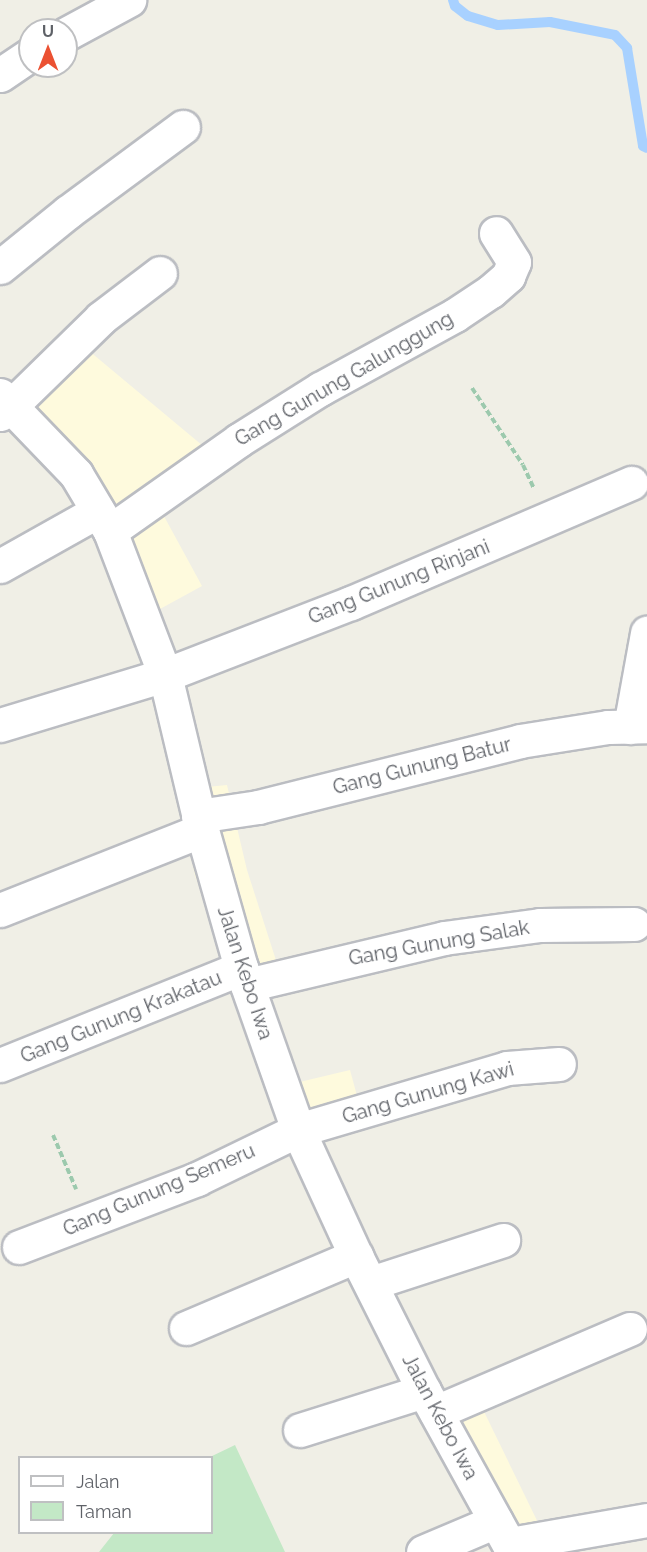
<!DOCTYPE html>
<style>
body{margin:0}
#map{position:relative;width:647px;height:1552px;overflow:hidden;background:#f0efe6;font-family:Raleway,sans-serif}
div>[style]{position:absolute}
.commercial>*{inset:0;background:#fefadd}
.green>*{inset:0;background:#c3e8c6}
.stream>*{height:10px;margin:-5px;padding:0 5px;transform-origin:5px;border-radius:5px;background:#a8d1ff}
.path>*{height:4px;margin-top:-2px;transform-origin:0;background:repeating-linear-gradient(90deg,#9cc9ad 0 6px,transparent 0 9px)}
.roads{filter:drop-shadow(2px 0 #bbbdc2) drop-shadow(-2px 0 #bbbdc2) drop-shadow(0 2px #bbbdc2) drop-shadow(0 -2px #bbbdc2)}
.minor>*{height:33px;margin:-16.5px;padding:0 16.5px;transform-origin:16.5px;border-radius:16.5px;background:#fff}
span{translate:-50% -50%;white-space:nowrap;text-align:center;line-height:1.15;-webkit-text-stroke:6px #fff;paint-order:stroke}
.street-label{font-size:20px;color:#5e6167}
.legend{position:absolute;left:18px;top:1456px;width:195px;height:78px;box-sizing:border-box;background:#fff;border:2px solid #bfc0c2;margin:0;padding:8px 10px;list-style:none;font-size:18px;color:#5e6167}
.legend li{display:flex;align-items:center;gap:12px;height:30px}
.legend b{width:30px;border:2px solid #bfc0c2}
.north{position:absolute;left:18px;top:18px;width:60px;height:60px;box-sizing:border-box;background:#fff;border:2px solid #bfc0c2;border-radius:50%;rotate:0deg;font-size:16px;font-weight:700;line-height:24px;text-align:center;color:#5e6167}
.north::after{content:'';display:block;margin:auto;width:21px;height:27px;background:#eb5132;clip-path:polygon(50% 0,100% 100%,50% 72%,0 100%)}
</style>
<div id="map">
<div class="commercial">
<i style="clip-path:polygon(76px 340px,227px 466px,159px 507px,202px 586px,160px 609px,124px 529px,16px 410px)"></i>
<i style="clip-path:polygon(227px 785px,247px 870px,282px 979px,236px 979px,195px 876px,176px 790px)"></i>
<i style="clip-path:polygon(350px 1070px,363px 1118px,279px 1138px,287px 1085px)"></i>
<i style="clip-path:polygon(472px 1387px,547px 1541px,559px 1538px,565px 1552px,501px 1552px,426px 1406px)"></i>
</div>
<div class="green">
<i style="clip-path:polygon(235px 1445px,285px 1552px,99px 1552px,114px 1533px,212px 1532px,210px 1457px)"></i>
</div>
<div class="stream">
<i style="left:453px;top:0;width:6px;rotate:72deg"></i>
<i style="left:455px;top:6px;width:16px;rotate:38deg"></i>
<i style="left:468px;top:16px;width:31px;rotate:17deg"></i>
<i style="left:498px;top:25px;width:52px;rotate:-3.3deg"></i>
<i style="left:550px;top:22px;width:66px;rotate:11.3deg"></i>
<i style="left:615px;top:35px;width:18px;rotate:47deg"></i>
<i style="left:627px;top:48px;width:99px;rotate:80.7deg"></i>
<i style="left:643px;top:146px;width:4px;rotate:27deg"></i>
</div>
<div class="path">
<i style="left:472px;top:388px;width:92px;rotate:56.5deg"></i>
<i style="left:523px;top:465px;width:26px;rotate:65deg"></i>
<i style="left:53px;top:1135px;width:59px;rotate:66.9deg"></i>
</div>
<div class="roads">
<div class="minor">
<i style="left:66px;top:34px;width:72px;rotate:-28.4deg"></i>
<i style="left:0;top:75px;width:36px;rotate:-34deg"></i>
<i style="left:0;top:267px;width:87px;rotate:-39deg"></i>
<i style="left:68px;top:212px;width:143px;rotate:-36.5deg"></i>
<i style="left:0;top:395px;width:110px;rotate:46.1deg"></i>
<i style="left:76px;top:474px;width:66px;rotate:59.2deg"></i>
<i style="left:110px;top:531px;width:154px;rotate:69.1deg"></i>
<i style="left:165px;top:675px;width:159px;rotate:76.6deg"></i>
<i style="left:202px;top:830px;width:143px;rotate:74.2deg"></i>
<i style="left:241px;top:968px;width:172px;rotate:70.6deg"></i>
<i style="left:298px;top:1130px;width:139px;rotate:65.3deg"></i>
<i style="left:356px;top:1256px;width:151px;rotate:63.3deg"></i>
<i style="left:424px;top:1391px;width:184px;rotate:61.1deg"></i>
<i style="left:0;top:414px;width:15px;rotate:-37deg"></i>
<i style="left:12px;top:405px;width:124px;rotate:-44.3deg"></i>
<i style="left:101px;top:318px;width:74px;rotate:-37.3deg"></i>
<i style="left:110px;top:531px;width:158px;rotate:-35.2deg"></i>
<i style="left:239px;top:440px;width:96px;rotate:-32.2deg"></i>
<i style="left:320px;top:389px;width:154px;rotate:-28.7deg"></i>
<i style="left:455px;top:315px;width:43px;rotate:-33.7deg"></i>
<i style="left:491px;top:291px;width:23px;rotate:-41deg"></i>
<i style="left:508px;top:276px;width:15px;rotate:-67deg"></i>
<i style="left:514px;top:262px;width:34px;rotate:-122deg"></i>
<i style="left:0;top:566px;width:112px;rotate:-29.3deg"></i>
<i style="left:0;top:725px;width:172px;rotate:-16.9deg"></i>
<i style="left:165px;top:675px;width:199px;rotate:-21.2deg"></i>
<i style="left:351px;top:603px;width:305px;rotate:-23.2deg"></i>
<i style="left:630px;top:727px;width:96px;rotate:-79.7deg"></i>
<i style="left:198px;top:816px;width:61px;rotate:-8.5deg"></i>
<i style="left:258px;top:807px;width:270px;rotate:-14.1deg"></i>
<i style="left:520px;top:741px;width:89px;rotate:-9deg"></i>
<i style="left:608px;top:727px;width:39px;rotate:-1deg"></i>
<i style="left:0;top:910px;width:217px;rotate:-21.6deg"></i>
<i style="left:247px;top:985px;width:203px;rotate:-13.4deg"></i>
<i style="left:444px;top:938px;width:97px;rotate:-7.7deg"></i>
<i style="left:540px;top:925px;width:94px;rotate:-0.6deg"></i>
<i style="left:0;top:1065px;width:260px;rotate:-21.9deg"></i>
<i style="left:19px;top:1247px;width:191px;rotate:-20.9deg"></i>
<i style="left:197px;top:1179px;width:112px;rotate:-25.9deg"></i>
<i style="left:298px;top:1130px;width:218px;rotate:-16.5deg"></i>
<i style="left:507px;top:1068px;width:52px;rotate:-4.4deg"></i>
<i style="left:371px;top:1283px;width:139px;rotate:-18deg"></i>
<i style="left:186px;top:1328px;width:185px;rotate:-23deg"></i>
<i style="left:436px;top:1412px;width:211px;rotate:-23.2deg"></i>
<i style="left:300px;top:1430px;width:130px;rotate:-17.5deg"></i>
<i style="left:510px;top:1544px;width:139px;rotate:-9.9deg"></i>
<i style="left:423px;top:1552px;width:79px;rotate:-23deg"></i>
</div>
</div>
<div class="street-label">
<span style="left:344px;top:379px;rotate:-30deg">Gang Gunung Galunggung</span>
<span style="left:399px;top:582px;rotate:-22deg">Gang Gunung Rinjani</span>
<span style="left:422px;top:766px;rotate:-14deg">Gang Gunung Batur</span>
<span style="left:439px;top:943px;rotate:-10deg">Gang Gunung Salak</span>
<span style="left:245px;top:973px;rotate:72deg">Jalan Kebo Iwa</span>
<span style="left:121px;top:1017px;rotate:-22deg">Gang Gunung Krakatau</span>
<span style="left:428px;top:1093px;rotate:-16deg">Gang Gunung Kawi</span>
<span style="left:159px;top:1190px;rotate:-23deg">Gang Gunung Semeru</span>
<span style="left:440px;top:1417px;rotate:62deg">Jalan Kebo Iwa</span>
</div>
<ul class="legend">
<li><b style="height:8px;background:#fff"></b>Jalan</li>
<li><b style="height:16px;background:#c3e8c6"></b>Taman</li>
</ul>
<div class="north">U</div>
</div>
